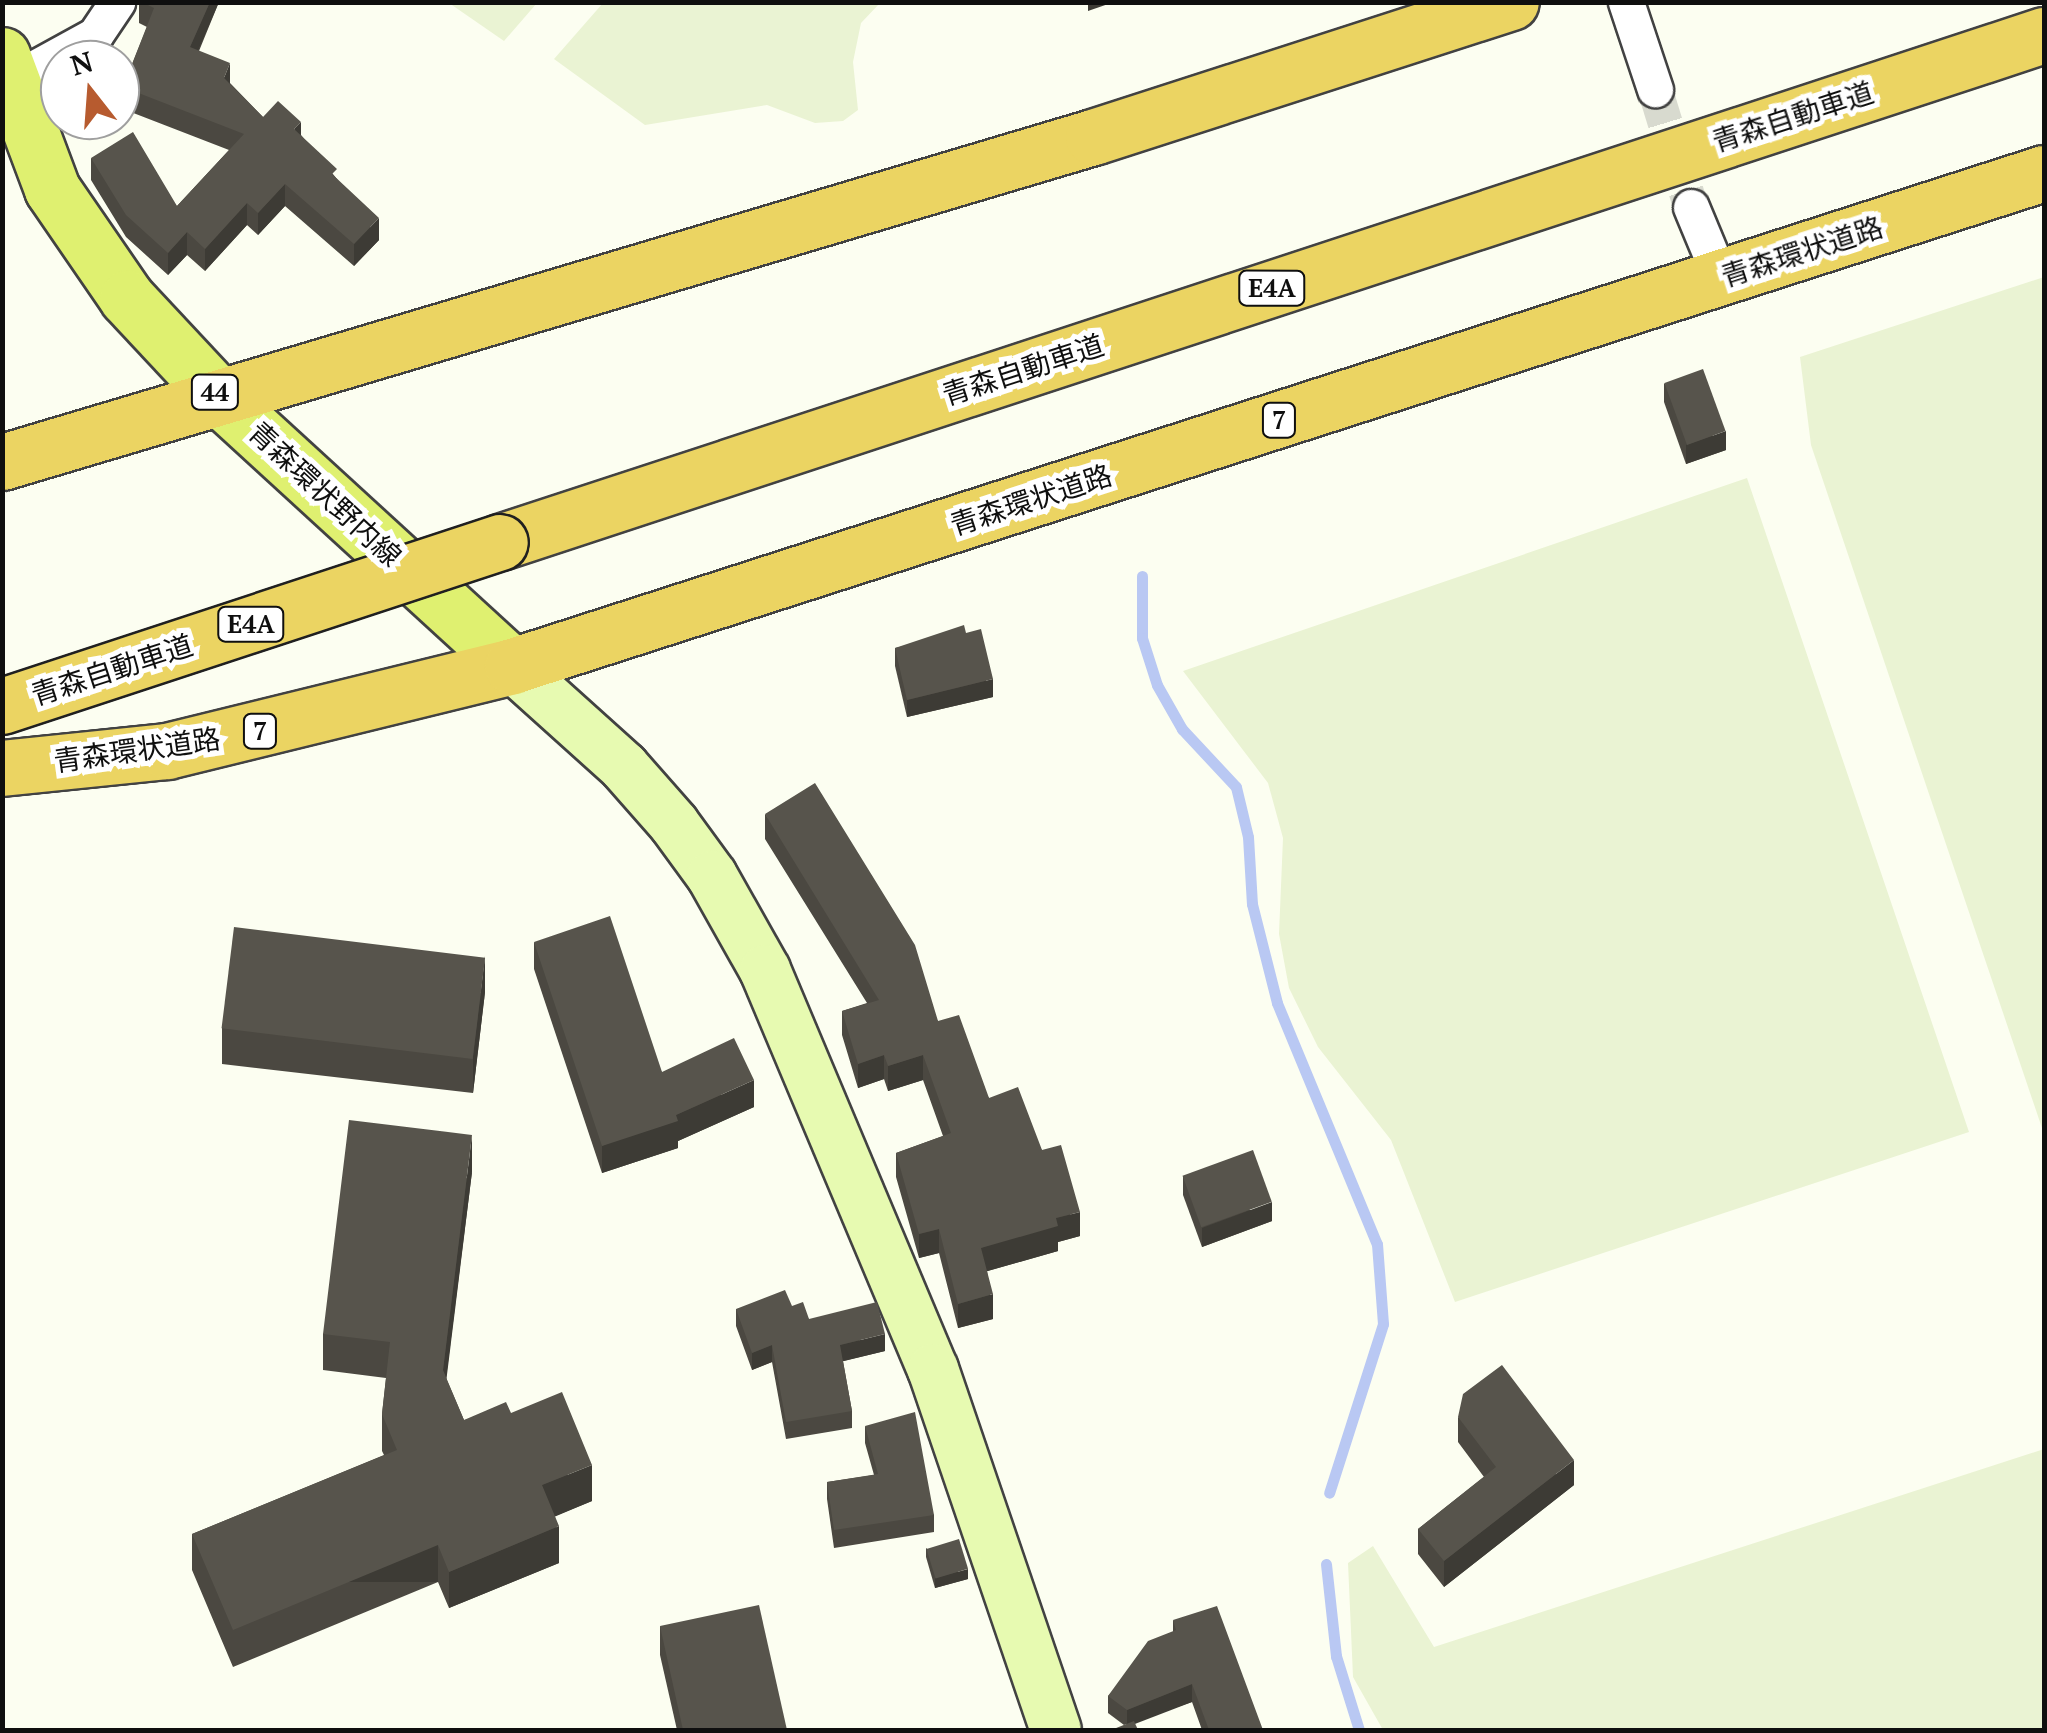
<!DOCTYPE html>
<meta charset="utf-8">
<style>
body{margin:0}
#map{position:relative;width:2047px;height:1733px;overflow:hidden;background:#fcfef1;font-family:"PT Serif","Noto Sans JP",serif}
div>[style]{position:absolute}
.farmland>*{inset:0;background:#eaf3d3}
.stream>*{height:11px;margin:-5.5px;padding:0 5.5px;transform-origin:5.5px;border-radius:5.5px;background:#b9c8f3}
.street-tunnel>*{height:35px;margin-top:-17.5px;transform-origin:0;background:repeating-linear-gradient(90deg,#d8dacf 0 35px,transparent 0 53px)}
.roads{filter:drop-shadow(2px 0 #424242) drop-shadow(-2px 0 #424242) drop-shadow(0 2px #424242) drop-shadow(0 -2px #424242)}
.street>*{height:35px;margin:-17.5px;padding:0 17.5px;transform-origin:17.5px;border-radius:17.5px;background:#fff}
.secondary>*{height:50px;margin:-25px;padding:0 25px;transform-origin:25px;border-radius:25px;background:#e7fab1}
.primary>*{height:55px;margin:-27.5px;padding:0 27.5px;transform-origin:27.5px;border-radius:27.5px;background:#dff070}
.highway>*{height:55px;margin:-27.5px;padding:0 27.5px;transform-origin:27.5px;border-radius:27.5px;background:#ebd462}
.bridges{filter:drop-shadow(2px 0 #202020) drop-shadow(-2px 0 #202020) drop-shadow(0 2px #202020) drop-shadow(0 -2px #202020)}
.highway-bridge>*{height:55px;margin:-27.5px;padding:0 27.5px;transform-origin:27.5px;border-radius:27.5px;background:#ebd462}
.wall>*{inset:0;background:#4b4841}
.shaded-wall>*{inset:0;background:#3d3b35;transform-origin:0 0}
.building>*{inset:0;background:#57544c;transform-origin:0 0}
span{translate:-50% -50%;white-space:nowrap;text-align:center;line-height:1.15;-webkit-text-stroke:10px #fff;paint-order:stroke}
.shield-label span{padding:2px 8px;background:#fff;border:2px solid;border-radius:8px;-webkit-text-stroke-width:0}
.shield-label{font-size:25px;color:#0f0f0f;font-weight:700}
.street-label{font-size:28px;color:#0f0f0f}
.frame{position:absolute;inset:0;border:5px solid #0f0f0f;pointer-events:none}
.north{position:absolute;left:40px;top:40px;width:100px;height:100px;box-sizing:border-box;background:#fff;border:2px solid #9f9f9f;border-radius:50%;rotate:343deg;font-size:28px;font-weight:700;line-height:40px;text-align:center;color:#0f0f0f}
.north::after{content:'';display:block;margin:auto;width:35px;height:45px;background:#b75b2f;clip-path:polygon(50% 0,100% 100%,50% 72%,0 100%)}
</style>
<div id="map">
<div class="farmland">
<i style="clip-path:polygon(449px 3px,537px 3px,504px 41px)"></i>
<i style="clip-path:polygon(603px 3px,603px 2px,880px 3px,861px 23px,853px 62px,858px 110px,843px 121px,815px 123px,767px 105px,645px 125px,554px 59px)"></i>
<i style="clip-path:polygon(2044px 277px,2044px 1134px,1811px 445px,1800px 357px)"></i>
<i style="clip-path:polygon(1747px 478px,1969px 1132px,1455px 1302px,1391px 1140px,1318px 1047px,1289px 988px,1279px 934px,1283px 838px,1268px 783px,1183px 671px)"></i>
<i style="clip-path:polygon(2044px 1449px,2044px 1730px,1383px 1730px,1353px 1677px,1348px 1563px,1373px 1546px,1434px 1647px)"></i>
</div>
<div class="stream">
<i style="left:1142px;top:576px;width:62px;rotate:90deg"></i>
<i style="left:1142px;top:638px;width:49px;rotate:72.3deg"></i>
<i style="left:1157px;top:685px;width:51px;rotate:60.4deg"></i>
<i style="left:1182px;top:729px;width:79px;rotate:47deg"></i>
<i style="left:1236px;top:787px;width:51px;rotate:76.5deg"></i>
<i style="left:1248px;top:837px;width:67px;rotate:86.6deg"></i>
<i style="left:1252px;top:904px;width:102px;rotate:75.8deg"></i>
<i style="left:1277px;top:1003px;width:261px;rotate:67.5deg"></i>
<i style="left:1377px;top:1244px;width:80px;rotate:85.7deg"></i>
<i style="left:1383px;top:1324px;width:177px;rotate:107.7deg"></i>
<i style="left:1326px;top:1564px;width:93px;rotate:83.8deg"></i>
<i style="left:1336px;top:1656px;width:77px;rotate:72.7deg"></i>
</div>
<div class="street-tunnel">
<i style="left:1655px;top:89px;width:123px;rotate:73deg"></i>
</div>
<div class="roads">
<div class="street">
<i style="left:1626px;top:2px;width:92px;rotate:71.6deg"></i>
<i style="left:11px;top:81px;width:96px;rotate:-28.7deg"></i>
<i style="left:95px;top:35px;width:40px;rotate:-56deg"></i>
<i style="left:1691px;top:207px;width:78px;rotate:67.4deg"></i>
</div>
<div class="secondary">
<i style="left:512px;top:666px;width:151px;rotate:42deg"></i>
<i style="left:624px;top:767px;width:76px;rotate:48.7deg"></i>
<i style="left:674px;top:824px;width:64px;rotate:53.8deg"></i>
<i style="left:712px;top:876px;width:108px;rotate:60.6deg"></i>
<i style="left:765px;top:970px;width:433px;rotate:67.2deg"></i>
<i style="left:933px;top:1369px;width:381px;rotate:71.2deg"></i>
</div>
<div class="primary">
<i style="left:2px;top:55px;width:143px;rotate:69.5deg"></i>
<i style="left:52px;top:189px;width:132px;rotate:55.5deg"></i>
<i style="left:127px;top:298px;width:139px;rotate:47deg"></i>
<i style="left:222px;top:400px;width:394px;rotate:42.5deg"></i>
</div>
<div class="highway">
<i style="left:2px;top:462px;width:1138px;rotate:-16.59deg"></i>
<i style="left:1093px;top:137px;width:439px;rotate:-17.9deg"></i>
<i style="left:500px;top:542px;width:1625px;rotate:-18.18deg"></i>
<i style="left:2px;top:768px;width:166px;rotate:-5.9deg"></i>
<i style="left:167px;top:751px;width:355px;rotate:-13.8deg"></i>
<i style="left:512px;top:666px;width:1609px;rotate:-17.84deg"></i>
</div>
</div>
<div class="bridges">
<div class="highway-bridge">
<i style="left:2px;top:706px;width:524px;rotate:-18.23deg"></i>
</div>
</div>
<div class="wall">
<i style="clip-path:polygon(139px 2px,219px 2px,199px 51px,263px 117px,301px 135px,337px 179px,379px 240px,354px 266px,285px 206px,258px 235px,247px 225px,205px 271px,187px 255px,168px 275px,126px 237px,91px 180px,91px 158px,177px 206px,229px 150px,123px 109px,123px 87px,147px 27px,139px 23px)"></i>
<i style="clip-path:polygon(1664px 383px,1726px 450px,1686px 464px,1664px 402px)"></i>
<i style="clip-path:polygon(966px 633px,993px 697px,907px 717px,895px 666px,895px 648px)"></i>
<i style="clip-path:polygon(765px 814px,938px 1021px,989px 1098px,1042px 1150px,1080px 1236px,1058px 1242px,1058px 1251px,987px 1271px,993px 1319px,958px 1328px,939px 1253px,919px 1258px,896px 1177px,896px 1153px,943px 1136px,923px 1080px,888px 1091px,884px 1079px,858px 1088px,842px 1035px,842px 1011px,867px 1003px,765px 839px)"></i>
<i style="clip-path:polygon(534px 942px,662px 1072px,754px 1107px,678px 1141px,678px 1148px,602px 1173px,534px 969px)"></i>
<i style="clip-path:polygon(485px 992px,473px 1093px,222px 1064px,222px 1028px)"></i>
<i style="clip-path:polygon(472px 1172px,446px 1378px,464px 1420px,511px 1413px,592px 1501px,555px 1516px,559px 1563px,449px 1608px,438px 1582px,233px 1667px,192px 1570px,192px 1534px,384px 1455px,382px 1451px,382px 1414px,386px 1378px,323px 1370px,323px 1334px)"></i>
<i style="clip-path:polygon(1183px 1176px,1272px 1221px,1202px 1247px,1183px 1195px)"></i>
<i style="clip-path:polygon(792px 1306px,809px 1319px,885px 1351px,843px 1361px,852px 1411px,852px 1428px,786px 1439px,772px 1362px,752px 1370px,736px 1326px,736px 1309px)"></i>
<i style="clip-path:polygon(1458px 1417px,1574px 1485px,1444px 1587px,1418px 1554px,1418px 1529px,1484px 1477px,1458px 1442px)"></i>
<i style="clip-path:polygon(865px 1426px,934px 1515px,934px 1532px,834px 1548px,827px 1499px,827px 1482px,874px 1475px,865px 1443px)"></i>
<i style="clip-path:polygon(926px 1548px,968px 1579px,935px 1588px,926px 1557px)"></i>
<i style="clip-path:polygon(1173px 1620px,1263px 1730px,1202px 1730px,1192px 1702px,1124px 1725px,1108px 1713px,1108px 1696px,1173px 1632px)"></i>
<i style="clip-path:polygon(660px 1626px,787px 1730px,677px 1730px,660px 1655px)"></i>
</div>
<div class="shaded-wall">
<i style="clip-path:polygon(210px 2px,219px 2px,190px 69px,190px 47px)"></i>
<i style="clip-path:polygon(1088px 2px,1114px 2px,1088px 11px)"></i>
<i style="clip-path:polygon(230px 63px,230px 85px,224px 78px)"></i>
<i style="clip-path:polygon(301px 122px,301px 144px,294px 129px)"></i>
<i style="clip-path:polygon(285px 184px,285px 206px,258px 235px,258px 213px)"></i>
<i style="clip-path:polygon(247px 203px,247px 225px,205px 271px,205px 249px)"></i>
<i style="clip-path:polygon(379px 218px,379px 240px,354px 266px,354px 244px)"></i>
<i style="clip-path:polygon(187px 232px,187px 255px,168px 275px,168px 253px)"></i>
<i style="clip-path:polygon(1726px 431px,1726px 450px,1686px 464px,1686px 445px)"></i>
<i style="clip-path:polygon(993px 679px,993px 697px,907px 717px,907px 700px)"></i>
<i style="clip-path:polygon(485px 956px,485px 992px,473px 1093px,473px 1056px)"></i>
<i style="clip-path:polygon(884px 1055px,884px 1079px,858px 1088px,858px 1064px)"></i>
<i style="clip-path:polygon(923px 1055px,923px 1080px,888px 1091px,888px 1066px)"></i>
<i style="clip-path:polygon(754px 1080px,754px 1107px,678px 1141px,678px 1148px,602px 1173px,602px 1146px,676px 1115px)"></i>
<i style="clip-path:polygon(472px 1135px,472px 1172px,443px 1407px,443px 1370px)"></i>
<i style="clip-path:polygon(1272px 1202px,1272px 1221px,1202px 1247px,1202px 1228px)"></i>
<i style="clip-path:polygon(1080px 1212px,1080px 1236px,1058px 1242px,1058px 1251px,981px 1273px,981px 1248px,1056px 1218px)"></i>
<i style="clip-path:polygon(939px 1229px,939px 1253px,919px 1258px,919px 1234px)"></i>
<i style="clip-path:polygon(993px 1294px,993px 1319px,958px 1328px,958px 1304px)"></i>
<i style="clip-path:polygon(885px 1334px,885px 1351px,840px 1362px,840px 1345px)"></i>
<i style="clip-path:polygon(772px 1345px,772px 1362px,752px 1370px,752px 1353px)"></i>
<i style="clip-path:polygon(1574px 1460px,1574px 1485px,1444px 1587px,1444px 1561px)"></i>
<i style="clip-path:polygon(592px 1465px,592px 1501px,542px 1522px,542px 1485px)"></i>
<i style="clip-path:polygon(559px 1526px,559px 1563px,449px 1608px,449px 1572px)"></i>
<i style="left:438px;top:1545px;width:37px;height:222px;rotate:90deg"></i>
<i style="clip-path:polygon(968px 1569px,968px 1579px,935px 1588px,935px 1578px)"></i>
<i style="clip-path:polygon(1192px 1684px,1192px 1702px,1127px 1727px,1127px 1710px)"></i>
</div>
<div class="building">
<i style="clip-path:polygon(142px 2px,210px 2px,190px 47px,230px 63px,224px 78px,263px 117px,278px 101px,301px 122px,294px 129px,337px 169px,332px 174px,379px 218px,354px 244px,285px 184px,258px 213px,247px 203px,205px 249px,187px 232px,168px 253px,126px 215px,91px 158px,133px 132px,177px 206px,244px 134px,123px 87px,154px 8px)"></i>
<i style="left:1703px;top:369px;width:66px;height:41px;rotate:70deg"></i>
<i style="clip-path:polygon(964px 625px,966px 633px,981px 629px,993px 679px,907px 700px,895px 648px)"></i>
<i style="clip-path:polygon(815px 783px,915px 945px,938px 1021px,959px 1015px,989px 1098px,1018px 1087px,1042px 1150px,1061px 1145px,1080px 1212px,1056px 1218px,1058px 1226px,981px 1248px,993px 1294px,958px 1304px,939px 1229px,919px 1234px,896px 1153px,951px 1133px,923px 1055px,888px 1066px,884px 1055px,858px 1064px,842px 1011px,879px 1000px,765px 814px)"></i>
<i style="clip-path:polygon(610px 916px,662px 1072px,734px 1038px,754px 1080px,676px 1115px,678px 1121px,602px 1146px,534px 942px)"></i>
<i style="left:234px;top:927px;width:253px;height:102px;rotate:7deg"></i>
<i style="clip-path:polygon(349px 1120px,472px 1135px,443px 1370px,464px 1420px,506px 1402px,511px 1413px,562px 1392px,592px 1465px,542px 1485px,559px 1526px,449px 1572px,438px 1545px,233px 1630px,192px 1534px,397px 1450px,382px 1414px,390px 1342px,323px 1334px)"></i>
<i style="left:1253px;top:1150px;width:55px;height:75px;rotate:70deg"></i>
<i style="clip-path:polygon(785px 1290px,792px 1306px,803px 1302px,809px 1319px,877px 1302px,885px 1334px,840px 1345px,852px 1411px,786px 1422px,772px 1345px,752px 1353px,736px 1309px)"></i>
<i style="clip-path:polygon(1502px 1365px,1574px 1460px,1444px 1561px,1418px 1529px,1496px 1467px,1458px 1417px,1463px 1394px)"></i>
<i style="clip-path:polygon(915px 1412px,934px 1515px,834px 1530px,827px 1482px,878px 1474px,865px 1426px)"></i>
<i style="left:959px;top:1539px;width:31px;height:34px;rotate:73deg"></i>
<i style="clip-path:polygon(759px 1605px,787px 1730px,683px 1730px,660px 1626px)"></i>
<i style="clip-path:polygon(1217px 1606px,1263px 1730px,1209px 1730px,1192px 1684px,1127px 1710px,1108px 1696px,1148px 1641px,1176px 1630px,1173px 1620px)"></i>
<i style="clip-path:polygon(1134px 1721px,1138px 1730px,1111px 1730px)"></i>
</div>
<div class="shield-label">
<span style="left:1272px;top:288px">E4A</span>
<span style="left:215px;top:392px">44</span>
<span style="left:1279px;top:420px">7</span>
<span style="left:251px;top:624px">E4A</span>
<span style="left:260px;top:731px">7</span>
</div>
<div class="street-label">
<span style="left:1793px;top:117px;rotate:-18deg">青森自動車道</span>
<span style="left:1802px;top:252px;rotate:-18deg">青森環状道路</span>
<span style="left:1023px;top:370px;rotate:-18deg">青森自動車道</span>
<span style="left:325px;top:494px;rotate:43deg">青森環状野内線</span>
<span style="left:1031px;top:500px;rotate:-18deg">青森環状道路</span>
<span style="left:112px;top:670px;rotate:-18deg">青森自動車道</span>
<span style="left:137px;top:750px;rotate:-8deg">青森環状道路</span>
</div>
<div class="frame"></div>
<div class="north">N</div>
</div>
